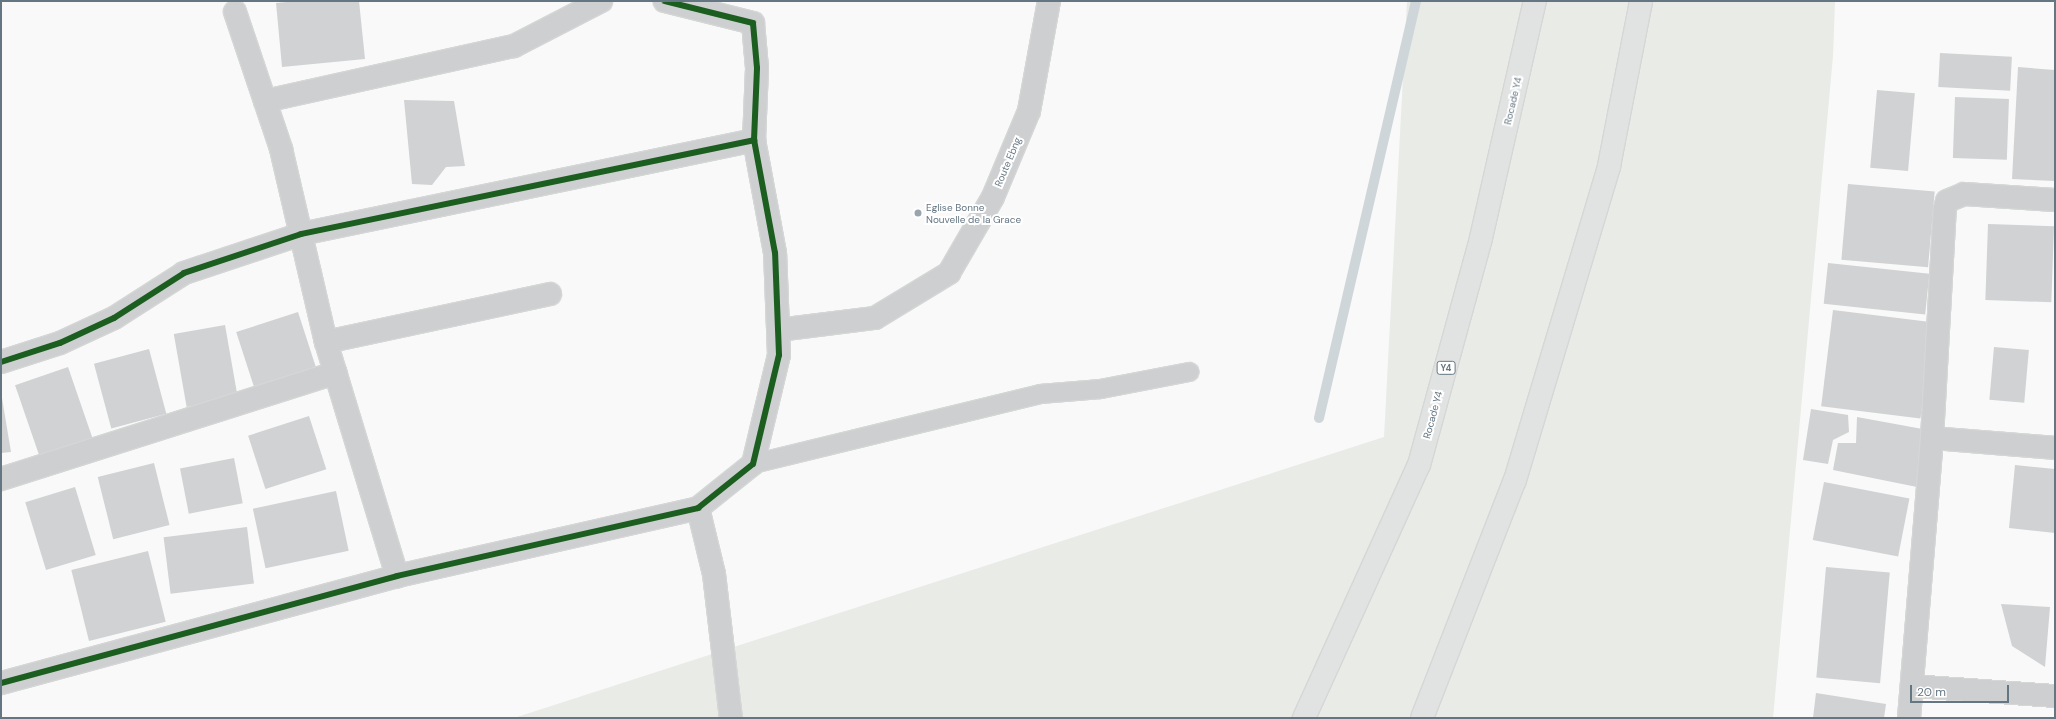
<!DOCTYPE html>
<style>
body{margin:0}
#map{position:relative;width:2056px;height:719px;overflow:hidden;background:#f9f9f9;font-family:"DM Sans",sans-serif}
div>[style]{position:absolute}
.green>*{inset:0;background:#e8ebe6}
.stream>*{height:10px;margin:-5px;padding:0 5px;transform-origin:5px;border-radius:5px;background:#ced6d9}
.building>*{inset:0;background:#d0d2d3;transform-origin:0 0}
.roads{filter:drop-shadow(1px 0 #d5d6d6) drop-shadow(-1px 0 #d5d6d6) drop-shadow(0 1px #d5d6d6) drop-shadow(0 -1px #d5d6d6)}
.service>*{height:18px;margin:-9px;padding:0 9px;transform-origin:9px;border-radius:9px;background:#cecfd0}
.minor>*{height:22px;margin:-11px;padding:0 11px;transform-origin:11px;border-radius:11px;background:#cecfd0}
.trunk>*{height:22px;margin:-11px;padding:0 11px;transform-origin:11px;border-radius:11px;background:#e1e2e2}
.cycleway>*{height:6px;margin:-3px;padding:0 3px;transform-origin:3px;border-radius:3px;background:#1b5e20}
.dots>*{width:11px;height:11px;translate:-50% -50%;box-sizing:border-box;border:2px solid #fff;border-radius:50%}
span{translate:-50% -50%;white-space:nowrap;text-align:center;line-height:1.15;-webkit-text-stroke:4px #fff;paint-order:stroke}
.shield-label span{padding:1px 3px;background:#fff;border:1px solid;border-radius:3px;-webkit-text-stroke-width:0}
.shield-label{font-size:9px;color:#657683;font-weight:700}
.street-label{font-size:10px;color:#657683}
.poi-label{font-size:10px;color:#657683}
.left{translate:0 -50%;text-align:left}
.frame{position:absolute;inset:0;border:2px solid #657683;pointer-events:none}
.scale{position:absolute;left:1910px;top:685px;width:99px;height:18px;box-sizing:border-box;border:2px solid #657683;border-top:0;padding-left:5px;font-size:12px;line-height:14px;white-space:nowrap;color:#657683;-webkit-text-stroke:3px #fff;paint-order:stroke}
</style>
<div id="map">
<div class="green">
<i style="clip-path:polygon(1407px 1px,1835px 1px,1833px 56px,1773px 718px,514px 718px,1384px 437px)"></i>
</div>
<div class="stream">
<i style="left:1319px;top:418px;width:428px;rotate:-76.9deg"></i>
</div>
<div class="building">
<i style="clip-path:polygon(297px 1px,359px 1px,365px 59px,282px 67px,276px 3px)"></i>
<i style="left:1940px;top:53px;width:72px;height:34px;rotate:3deg"></i>
<i style="clip-path:polygon(2018px 67px,2055px 70px,2055px 181px,2012px 179px)"></i>
<i style="left:1877px;top:90px;width:38px;height:78px;rotate:5deg"></i>
<i style="left:1955px;top:97px;width:54px;height:61px;rotate:2deg"></i>
<i style="clip-path:polygon(404px 100px,454px 101px,465px 166px,446px 167px,432px 185px,412px 184px)"></i>
<i style="left:1848px;top:184px;width:87px;height:76px;rotate:5deg"></i>
<i style="left:1988px;top:224px;width:66px;height:76px;rotate:2deg"></i>
<i style="left:1828px;top:263px;width:102px;height:41px;rotate:6deg"></i>
<i style="left:1833px;top:310px;width:100px;height:97px;rotate:7deg"></i>
<i style="left:298px;top:312px;width:63px;height:65px;rotate:72deg"></i>
<i style="left:225px;top:325px;width:74px;height:52px;rotate:80deg"></i>
<i style="left:1994px;top:347px;width:35px;height:53px;rotate:5deg"></i>
<i style="left:149px;top:349px;width:67px;height:57px;rotate:75deg"></i>
<i style="left:68px;top:367px;width:78px;height:56px;rotate:71deg"></i>
<i style="clip-path:polygon(1px 392px,11px 452px,1px 453px)"></i>
<i style="clip-path:polygon(1811px 409px,1848px 415px,1849px 432px,1833px 440px,1828px 464px,1803px 460px)"></i>
<i style="left:309px;top:416px;width:56px;height:64px;rotate:72deg"></i>
<i style="clip-path:polygon(1857px 417px,1928px 430px,1917px 487px,1833px 470px,1838px 443px,1856px 443px)"></i>
<i style="left:234px;top:458px;width:46px;height:55px;rotate:79deg"></i>
<i style="left:154px;top:463px;width:64px;height:58px;rotate:76deg"></i>
<i style="clip-path:polygon(2015px 465px,2055px 469px,2055px 533px,2009px 528px)"></i>
<i style="left:1824px;top:482px;width:87px;height:59px;rotate:11deg"></i>
<i style="left:75px;top:487px;width:71px;height:52px;rotate:73deg"></i>
<i style="left:336px;top:491px;width:61px;height:85px;rotate:78deg"></i>
<i style="left:247px;top:527px;width:57px;height:84px;rotate:83deg"></i>
<i style="left:148px;top:551px;width:73px;height:79px;rotate:76deg"></i>
<i style="left:1826px;top:567px;width:64px;height:111px;rotate:5deg"></i>
<i style="clip-path:polygon(2001px 604px,2050px 607px,2045px 667px,2012px 646px)"></i>
<i style="clip-path:polygon(1816px 693px,1886px 704px,1884px 718px,1813px 718px)"></i>
</div>
<div class="roads">
<div class="service">
<i style="left:753px;top:464px;width:295px;rotate:-13.7deg"></i>
<i style="left:1040px;top:394px;width:61px;rotate:-4.7deg"></i>
<i style="left:1101px;top:389px;width:90px;rotate:-10.9deg"></i>
</div>
<div class="minor">
<i style="left:235px;top:12px;width:145px;rotate:71.4deg"></i>
<i style="left:281px;top:149px;width:198px;rotate:76.9deg"></i>
<i style="left:326px;top:342px;width:245px;rotate:73.1deg"></i>
<i style="left:265px;top:101px;width:255px;rotate:-12.5deg"></i>
<i style="left:514px;top:46px;width:98px;rotate:-27.3deg"></i>
<i style="left:778px;top:330px;width:98px;rotate:-7.1deg"></i>
<i style="left:875px;top:318px;width:87px;rotate:-31.3deg"></i>
<i style="left:949px;top:273px;width:88px;rotate:-59.9deg"></i>
<i style="left:993px;top:197px;width:93px;rotate:-67.3deg"></i>
<i style="left:1029px;top:111px;width:112px;rotate:-79.7deg"></i>
<i style="left:326px;top:342px;width:229px;rotate:-12.1deg"></i>
<i style="left:1px;top:362px;width:62px;rotate:-17.9deg"></i>
<i style="left:60px;top:343px;width:60px;rotate:-24.8deg"></i>
<i style="left:114px;top:318px;width:83px;rotate:-32.7deg"></i>
<i style="left:184px;top:273px;width:123px;rotate:-18.4deg"></i>
<i style="left:301px;top:234px;width:463px;rotate:-11.7deg"></i>
<i style="left:1932px;top:438px;width:123px;rotate:4.6deg"></i>
<i style="left:1px;top:479px;width:351px;rotate:-17.6deg"></i>
<i style="left:698px;top:508px;width:68px;rotate:76.4deg"></i>
<i style="left:714px;top:574px;width:145px;rotate:83.3deg"></i>
<i style="left:1px;top:683px;width:410px;rotate:-15.1deg"></i>
<i style="left:397px;top:576px;width:309px;rotate:-12.7deg"></i>
<i style="left:698px;top:508px;width:70px;rotate:-38.7deg"></i>
<i style="left:753px;top:464px;width:112px;rotate:-76.6deg"></i>
<i style="left:779px;top:355px;width:102px;rotate:-92.2deg"></i>
<i style="left:775px;top:253px;width:115px;rotate:-100.5deg"></i>
<i style="left:754px;top:140px;width:72px;rotate:-87.6deg"></i>
<i style="left:757px;top:68px;width:45px;rotate:-95.1deg"></i>
<i style="left:753px;top:23px;width:91px;rotate:-166deg"></i>
<i style="left:1912px;top:686px;width:143px;rotate:4deg"></i>
<i style="left:1909px;top:718px;width:281px;rotate:-85.3deg"></i>
<i style="left:1932px;top:438px;width:229px;rotate:-86.8deg"></i>
<i style="left:1945px;top:209px;width:8px;rotate:-76deg"></i>
<i style="left:1947px;top:201px;width:18px;rotate:-22deg"></i>
<i style="left:1964px;top:194px;width:91px;rotate:3.8deg"></i>
</div>
<div class="trunk">
<i style="left:1304px;top:718px;width:278px;rotate:-65.6deg"></i>
<i style="left:1419px;top:465px;width:235px;rotate:-74.7deg"></i>
<i style="left:1481px;top:238px;width:243px;rotate:-77.2deg"></i>
<i style="left:1422px;top:718px;width:256px;rotate:-68.7deg"></i>
<i style="left:1515px;top:480px;width:328px;rotate:-73.3deg"></i>
<i style="left:1609px;top:166px;width:168px;rotate:-79deg"></i>
</div>
</div>
<div class="cycleway">
<i style="left:1px;top:362px;width:62px;rotate:-17.9deg"></i>
<i style="left:60px;top:343px;width:60px;rotate:-24.8deg"></i>
<i style="left:114px;top:318px;width:83px;rotate:-32.7deg"></i>
<i style="left:184px;top:273px;width:123px;rotate:-18.4deg"></i>
<i style="left:301px;top:234px;width:463px;rotate:-11.7deg"></i>
<i style="left:1px;top:683px;width:410px;rotate:-15.1deg"></i>
<i style="left:397px;top:576px;width:309px;rotate:-12.7deg"></i>
<i style="left:698px;top:508px;width:70px;rotate:-38.7deg"></i>
<i style="left:753px;top:464px;width:112px;rotate:-76.6deg"></i>
<i style="left:779px;top:355px;width:102px;rotate:-92.2deg"></i>
<i style="left:775px;top:253px;width:115px;rotate:-100.5deg"></i>
<i style="left:754px;top:140px;width:72px;rotate:-87.6deg"></i>
<i style="left:757px;top:68px;width:45px;rotate:-95.1deg"></i>
<i style="left:753px;top:23px;width:91px;rotate:-166deg"></i>
</div>
<div class="dots">
<i style="left:918px;top:213px;background:#99a4ac"></i>
</div>
<div class="shield-label">
<span style="left:1446px;top:368px">Y4</span>
</div>
<div class="street-label">
<span style="left:1513px;top:101px;rotate:-77deg">Rocade Y4</span>
<span style="left:1008px;top:162px;rotate:-67deg">Route Ebng</span>
<span style="left:1433px;top:415px;rotate:-75deg">Rocade Y4</span>
</div>
<div class="poi-label">
<span class="left" style="left:926px;top:213px">Eglise Bonne<br>Nouvelle de la Grace</span>
</div>
<div class="frame"></div>
<div class="scale">20 m</div>
</div>
